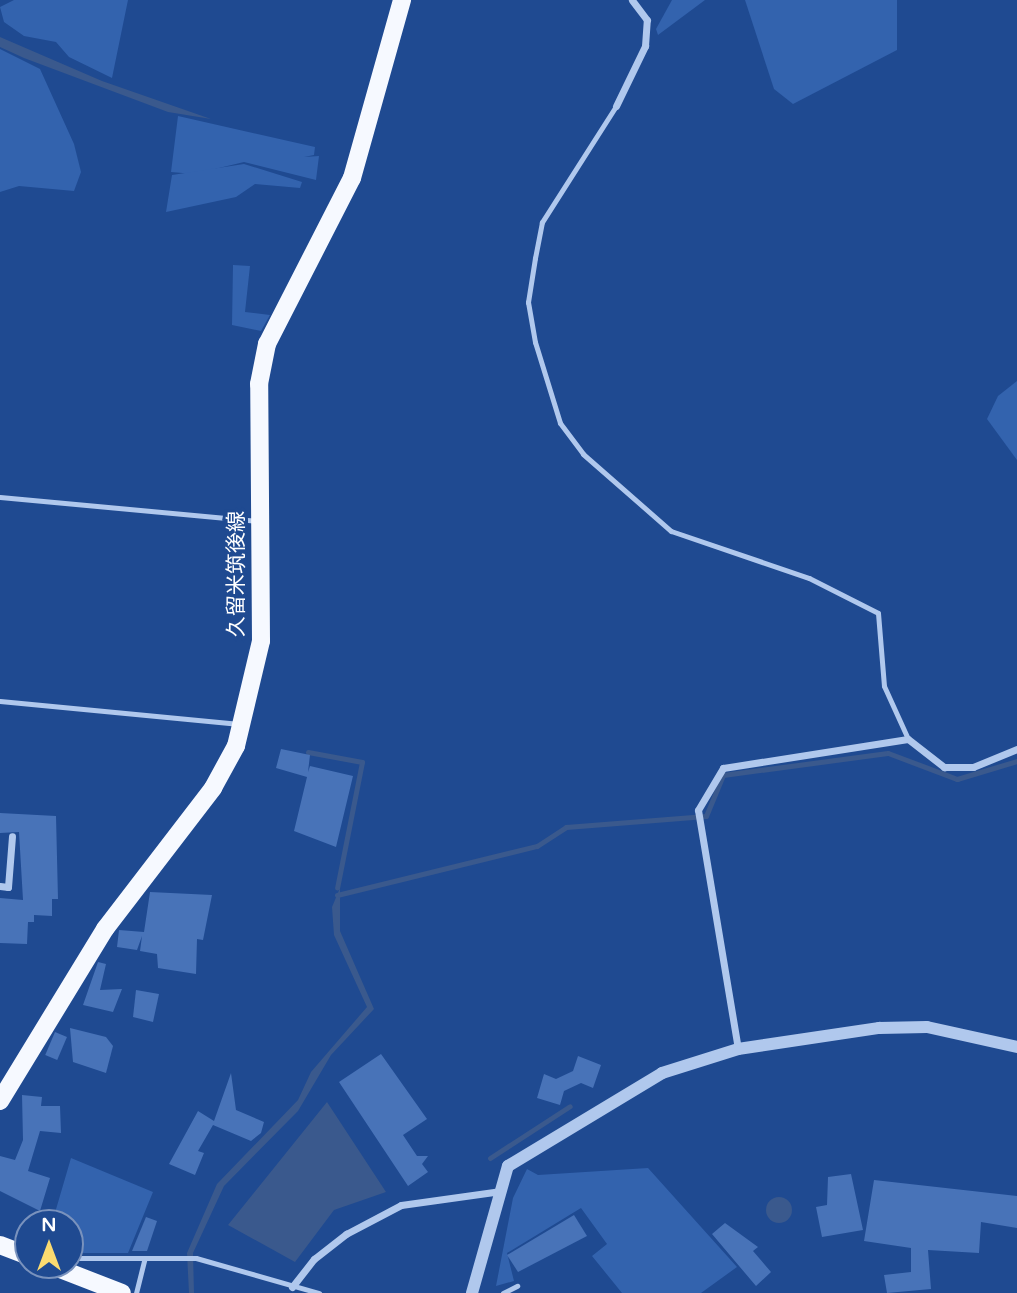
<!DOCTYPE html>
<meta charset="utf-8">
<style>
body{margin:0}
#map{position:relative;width:1017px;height:1293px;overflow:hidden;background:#1f4a91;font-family:"Varela Round","Noto Sans JP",sans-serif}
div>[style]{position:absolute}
.green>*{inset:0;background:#3363ae}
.water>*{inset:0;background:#3a598d}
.round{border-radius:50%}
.stream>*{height:5px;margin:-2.5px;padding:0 2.5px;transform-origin:2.5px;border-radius:2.5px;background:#3a598d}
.building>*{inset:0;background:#4873b8;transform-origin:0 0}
.service>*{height:5px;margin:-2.5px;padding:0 2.5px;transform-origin:2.5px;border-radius:2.5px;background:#b0c8ed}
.minor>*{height:7px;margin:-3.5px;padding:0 3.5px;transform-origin:3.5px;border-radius:3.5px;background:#b0c8ed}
.tertiary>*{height:12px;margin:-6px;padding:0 6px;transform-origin:6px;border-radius:6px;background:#b0c8ed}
.primary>*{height:18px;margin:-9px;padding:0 9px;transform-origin:9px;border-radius:9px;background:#f6f9ff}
span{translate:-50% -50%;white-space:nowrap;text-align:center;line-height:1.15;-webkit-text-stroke:6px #1f4a91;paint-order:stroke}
.street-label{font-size:21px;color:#fff}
.north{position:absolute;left:14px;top:1209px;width:70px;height:70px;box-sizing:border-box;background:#1f4a91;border:2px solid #7992bd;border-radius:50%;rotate:0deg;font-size:19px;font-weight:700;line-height:28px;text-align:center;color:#fff}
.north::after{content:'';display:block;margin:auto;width:24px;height:32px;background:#fbdb70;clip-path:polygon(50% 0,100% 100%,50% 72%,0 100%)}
</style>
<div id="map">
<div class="green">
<i style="clip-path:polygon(14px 0,128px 0,112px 78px,69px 57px,56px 42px,24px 36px,4px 22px,0 7px)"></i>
<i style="clip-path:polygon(672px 0,705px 0,658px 35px,656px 29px)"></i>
<i style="clip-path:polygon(745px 0,897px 0,897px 50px,793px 104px,774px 89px)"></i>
<i style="clip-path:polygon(0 49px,40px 69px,74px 144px,81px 172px,74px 191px,19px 186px,0 192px)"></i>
<i style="clip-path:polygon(178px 116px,315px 147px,314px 155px,304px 157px,319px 156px,316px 180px,244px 162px,194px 174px,171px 172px)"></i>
<i style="clip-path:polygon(244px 164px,302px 182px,300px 188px,255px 184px,236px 197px,166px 212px,172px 175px)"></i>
<i style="clip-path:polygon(233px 265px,250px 266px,245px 312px,270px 315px,261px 331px,232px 325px)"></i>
<i style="clip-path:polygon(1017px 381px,1017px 460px,987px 419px,998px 396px)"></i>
<i style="clip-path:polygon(71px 1158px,153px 1192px,128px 1253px,70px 1253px,70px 1223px,52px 1223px)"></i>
<i style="clip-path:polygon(648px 1168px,737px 1267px,701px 1293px,622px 1293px,592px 1256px,607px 1244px,581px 1208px,507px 1253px,514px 1281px,496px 1286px,513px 1198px,527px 1169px,538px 1175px)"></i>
</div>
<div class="water">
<i style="clip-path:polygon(0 37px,102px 81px,211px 119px,168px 112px,24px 58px,0 47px)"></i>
<i style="clip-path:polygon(340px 888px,340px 931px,374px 1009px,331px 1055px,298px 1111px,224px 1186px,193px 1253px,194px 1293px,189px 1293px,187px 1253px,217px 1184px,298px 1100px,311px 1072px,367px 1007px,334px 935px,332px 907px)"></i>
<i style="clip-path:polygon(327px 1102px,386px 1192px,334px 1210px,295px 1262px,228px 1225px)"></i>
<i class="round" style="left:766px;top:1197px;width:26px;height:26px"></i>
</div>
<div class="stream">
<i style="left:308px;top:752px;width:55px;rotate:10.5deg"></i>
<i style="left:362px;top:762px;width:128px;rotate:101.2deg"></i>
<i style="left:337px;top:895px;width:206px;rotate:-13.8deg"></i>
<i style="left:537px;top:846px;width:35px;rotate:-33deg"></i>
<i style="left:566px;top:827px;width:140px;rotate:-4.5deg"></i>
<i style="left:706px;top:816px;width:44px;rotate:-67.5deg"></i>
<i style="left:723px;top:775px;width:166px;rotate:-7.6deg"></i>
<i style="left:888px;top:753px;width:74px;rotate:20.6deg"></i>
<i style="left:957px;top:779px;width:63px;rotate:-16.7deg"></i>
<i style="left:490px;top:1158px;width:95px;rotate:-33deg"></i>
</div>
<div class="building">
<i style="clip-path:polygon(281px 749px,310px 755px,308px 772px,310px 766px,353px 776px,336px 847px,294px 831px,307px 777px,276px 768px)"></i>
<i style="clip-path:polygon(0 813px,56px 816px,58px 899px,52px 899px,52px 916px,34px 915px,34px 922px,28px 922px,27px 944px,0 943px,0 898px,23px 900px,19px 832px,0 833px)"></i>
<i style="clip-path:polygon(150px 892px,212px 895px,203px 940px,197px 939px,196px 974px,158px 968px,157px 954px,140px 951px,142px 936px,137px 950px,117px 947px,119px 930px,144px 932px)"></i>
<i style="clip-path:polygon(98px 962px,106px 964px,100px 990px,122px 989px,113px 1012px,83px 1005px)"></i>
<i style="clip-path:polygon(136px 990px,159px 994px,153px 1022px,133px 1017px)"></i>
<i style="clip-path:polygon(70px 1028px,106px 1037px,113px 1046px,106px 1073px,73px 1062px)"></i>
<i style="left:55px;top:1032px;width:13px;height:25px;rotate:23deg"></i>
<i style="clip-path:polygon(381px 1054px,427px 1119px,403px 1135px,417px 1156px,428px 1156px,422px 1164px,428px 1172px,408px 1186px,339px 1082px)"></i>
<i style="clip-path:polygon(578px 1056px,601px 1065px,593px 1088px,581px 1083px,564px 1091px,560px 1105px,537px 1098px,544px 1074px,556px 1079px,573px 1071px)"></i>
<i style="clip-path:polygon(231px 1073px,236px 1110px,264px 1122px,261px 1133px,251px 1141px,213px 1125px,198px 1151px,204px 1153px,195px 1175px,169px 1164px,198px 1111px,214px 1121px)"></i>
<i style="clip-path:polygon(22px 1095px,42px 1097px,41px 1106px,60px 1106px,61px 1133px,40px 1131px,28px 1171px,50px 1178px,40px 1211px,0 1191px,0 1156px,15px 1160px,23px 1140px)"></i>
<i style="clip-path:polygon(851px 1174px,863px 1230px,822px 1237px,816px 1207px,827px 1205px,828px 1177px)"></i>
<i style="clip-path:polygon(874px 1180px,1017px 1196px,1017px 1228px,981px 1222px,979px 1253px,928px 1250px,931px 1289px,887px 1293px,884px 1275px,911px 1272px,911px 1248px,864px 1241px)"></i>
<i style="clip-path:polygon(574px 1215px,587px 1236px,518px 1272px,507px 1255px)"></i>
<i style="clip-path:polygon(146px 1217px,157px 1221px,147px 1251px,132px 1251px)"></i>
<i style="clip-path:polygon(725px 1223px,758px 1247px,753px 1251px,771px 1272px,756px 1286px,712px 1234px)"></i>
</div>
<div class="service">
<i style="left:616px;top:106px;width:138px;rotate:122.5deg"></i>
<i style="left:542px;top:222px;width:37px;rotate:101deg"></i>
<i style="left:535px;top:258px;width:45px;rotate:99deg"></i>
<i style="left:528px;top:302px;width:41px;rotate:80.1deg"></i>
<i style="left:535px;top:342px;width:85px;rotate:72.8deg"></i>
<i style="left:560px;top:423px;width:39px;rotate:53deg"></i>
<i style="left:583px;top:454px;width:117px;rotate:41.2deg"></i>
<i style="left:671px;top:531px;width:146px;rotate:18.8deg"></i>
<i style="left:809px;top:578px;width:77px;rotate:26.9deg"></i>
<i style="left:878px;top:613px;width:73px;rotate:85.3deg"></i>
<i style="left:884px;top:686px;width:58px;rotate:65.6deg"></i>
<i style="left:0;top:497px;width:259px;rotate:5.3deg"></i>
<i style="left:0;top:701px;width:238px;rotate:5.5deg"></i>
<i style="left:70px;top:1258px;width:126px"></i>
<i style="left:196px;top:1258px;width:128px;rotate:15.9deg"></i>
<i style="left:136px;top:1293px;width:36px;rotate:-76deg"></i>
<i style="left:503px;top:1293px;width:16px;rotate:-27deg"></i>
</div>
<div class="minor">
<i style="left:616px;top:106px;width:67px;rotate:-64.2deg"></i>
<i style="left:645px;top:46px;width:26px;rotate:-86deg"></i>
<i style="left:647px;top:20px;width:25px;rotate:-127deg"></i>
<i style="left:0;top:886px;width:8px;rotate:7deg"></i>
<i style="left:8px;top:887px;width:51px;rotate:-85.5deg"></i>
<i style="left:738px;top:1049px;width:242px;rotate:-99.5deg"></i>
<i style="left:698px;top:810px;width:49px;rotate:-59.2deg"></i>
<i style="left:723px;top:768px;width:187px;rotate:-8.9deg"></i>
<i style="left:908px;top:739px;width:46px;rotate:37.9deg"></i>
<i style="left:944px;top:767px;width:29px"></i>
<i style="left:973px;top:767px;width:48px;rotate:-22.2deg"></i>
<i style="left:292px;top:1287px;width:36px;rotate:-52deg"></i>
<i style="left:314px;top:1259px;width:41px;rotate:-38deg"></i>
<i style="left:346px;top:1234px;width:62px;rotate:-27.8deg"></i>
<i style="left:401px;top:1205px;width:101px;rotate:-8deg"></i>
</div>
<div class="tertiary">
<i style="left:472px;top:1293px;width:132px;rotate:-74.2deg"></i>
<i style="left:508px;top:1166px;width:180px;rotate:-31.1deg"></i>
<i style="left:662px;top:1073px;width:80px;rotate:-17.5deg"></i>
<i style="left:738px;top:1049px;width:143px;rotate:-8.5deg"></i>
<i style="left:879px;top:1028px;width:48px;rotate:-1.2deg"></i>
<i style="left:927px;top:1027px;width:92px;rotate:12.5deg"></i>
</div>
<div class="primary">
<i style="left:0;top:1101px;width:202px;rotate:-58.6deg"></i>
<i style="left:105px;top:929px;width:178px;rotate:-52.5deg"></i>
<i style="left:213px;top:788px;width:48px;rotate:-61.3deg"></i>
<i style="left:236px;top:746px;width:108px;rotate:-76.6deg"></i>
<i style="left:261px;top:641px;width:257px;rotate:-90.4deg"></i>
<i style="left:259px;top:384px;width:41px;rotate:-78.7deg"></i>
<i style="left:267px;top:344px;width:186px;rotate:-62.9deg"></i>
<i style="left:352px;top:178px;width:185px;rotate:-74.3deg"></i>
<i style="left:0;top:1245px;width:30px;rotate:21deg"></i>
<i style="left:50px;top:1265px;width:77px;rotate:21.3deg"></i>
</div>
<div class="street-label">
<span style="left:237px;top:574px;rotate:-90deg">久留米筑後線</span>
</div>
<div class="north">N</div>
</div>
